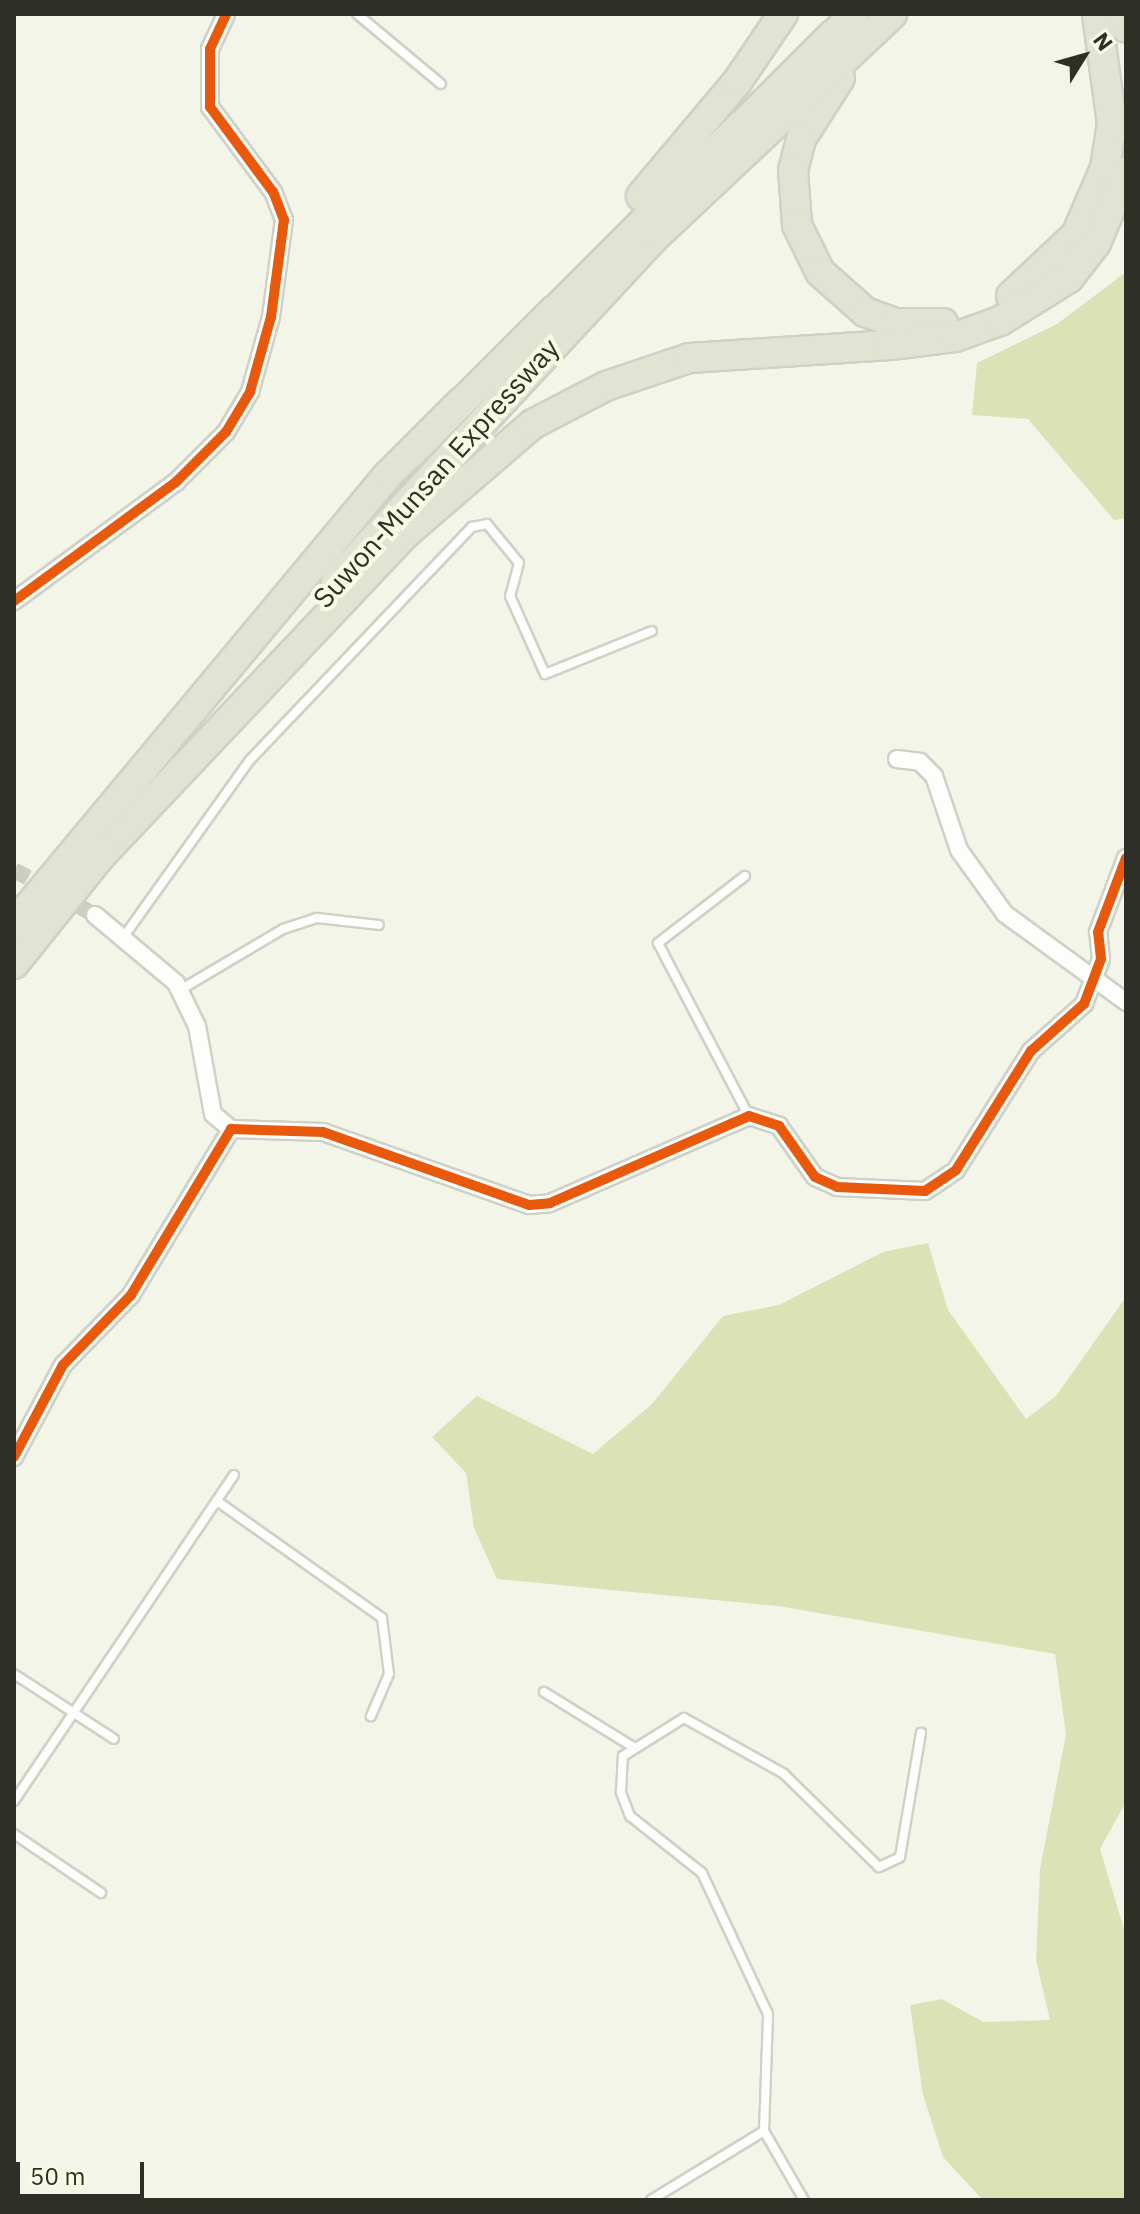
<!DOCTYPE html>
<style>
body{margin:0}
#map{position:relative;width:1140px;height:2214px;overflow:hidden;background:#f4f5e9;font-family:"IBM Plex Sans",sans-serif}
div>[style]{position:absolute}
.green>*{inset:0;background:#dbe2b6}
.street-tunnel>*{height:16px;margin-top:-8px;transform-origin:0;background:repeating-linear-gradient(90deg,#cccec2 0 16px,transparent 0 24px)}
.roads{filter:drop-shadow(2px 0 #cfd1c7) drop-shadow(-2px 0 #cfd1c7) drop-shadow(0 2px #cfd1c7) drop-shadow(0 -2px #cfd1c7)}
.lane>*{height:8px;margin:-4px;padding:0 4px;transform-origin:4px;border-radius:4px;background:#fdfefc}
.street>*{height:16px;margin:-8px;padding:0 8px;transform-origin:8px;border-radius:8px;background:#fdfefc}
.highway>*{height:28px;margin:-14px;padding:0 14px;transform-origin:14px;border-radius:14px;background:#e1e3d3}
.cycleway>*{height:10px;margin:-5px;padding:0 5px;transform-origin:5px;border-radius:5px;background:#e8590c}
span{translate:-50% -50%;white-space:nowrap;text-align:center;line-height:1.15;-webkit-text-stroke:8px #f7fbe3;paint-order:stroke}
.street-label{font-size:28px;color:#2e3027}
.frame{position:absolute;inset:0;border:16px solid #2e3027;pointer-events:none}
.north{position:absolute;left:1044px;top:16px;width:80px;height:80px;-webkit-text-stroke:6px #f7fbe3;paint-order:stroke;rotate:53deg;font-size:22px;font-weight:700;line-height:32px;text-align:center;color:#2e3027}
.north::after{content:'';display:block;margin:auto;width:28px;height:36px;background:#2e3027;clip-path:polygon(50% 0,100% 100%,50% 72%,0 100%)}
.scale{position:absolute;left:16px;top:2162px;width:128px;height:36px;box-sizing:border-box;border:4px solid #2e3027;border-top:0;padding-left:10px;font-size:24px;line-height:28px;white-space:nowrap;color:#2e3027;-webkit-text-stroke:6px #f7fbe3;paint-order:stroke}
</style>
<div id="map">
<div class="green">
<i style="clip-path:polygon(1126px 272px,1126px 518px,1114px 520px,1028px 419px,972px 415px,977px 363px,1057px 324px)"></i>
<i style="clip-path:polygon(928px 1243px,948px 1310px,1026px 1419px,1056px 1396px,1126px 1297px,1126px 1802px,1100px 1849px,1126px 1936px,1126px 2200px,981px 2198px,943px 2157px,923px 2095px,910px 2005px,942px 1999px,983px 2022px,1050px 2020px,1036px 1960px,1040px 1869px,1066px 1734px,1055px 1654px,778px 1606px,497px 1579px,474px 1528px,466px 1473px,432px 1437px,477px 1396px,593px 1454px,652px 1404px,723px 1316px,779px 1305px,883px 1252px)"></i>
</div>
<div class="street-tunnel">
<i style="left:14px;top:870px;width:93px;rotate:29.1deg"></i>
</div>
<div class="roads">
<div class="lane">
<i style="left:357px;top:14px;width:109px;rotate:39.8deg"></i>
<i style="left:745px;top:876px;width:110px;rotate:142.4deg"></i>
<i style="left:658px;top:943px;width:195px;rotate:62.3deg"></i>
<i style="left:125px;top:935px;width:215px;rotate:-54.5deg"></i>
<i style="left:250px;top:760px;width:322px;rotate:-46.4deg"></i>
<i style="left:472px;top:527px;width:15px;rotate:-11deg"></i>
<i style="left:487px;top:524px;width:50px;rotate:50.6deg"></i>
<i style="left:519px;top:563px;width:34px;rotate:105deg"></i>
<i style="left:510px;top:596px;width:85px;rotate:65.8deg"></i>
<i style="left:545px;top:674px;width:115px;rotate:-21.9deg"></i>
<i style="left:180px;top:990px;width:120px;rotate:-30.6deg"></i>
<i style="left:283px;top:929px;width:36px;rotate:-18deg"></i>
<i style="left:317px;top:918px;width:62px;rotate:6.4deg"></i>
<i style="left:217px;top:1501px;width:202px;rotate:35.3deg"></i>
<i style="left:382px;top:1618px;width:56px;rotate:82.9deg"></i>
<i style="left:389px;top:1674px;width:46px;rotate:113.2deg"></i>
<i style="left:14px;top:1674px;width:119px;rotate:33deg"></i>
<i style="left:544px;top:1692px;width:105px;rotate:31.7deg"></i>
<i style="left:14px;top:1801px;width:393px;rotate:-56deg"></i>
<i style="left:14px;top:1834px;width:105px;rotate:34.1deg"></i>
<i style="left:651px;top:2200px;width:132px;rotate:-31.4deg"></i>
<i style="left:804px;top:2200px;width:80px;rotate:-120.1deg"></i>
<i style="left:764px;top:2131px;width:117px;rotate:-88deg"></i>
<i style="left:768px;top:2014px;width:156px;rotate:-115.1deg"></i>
<i style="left:702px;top:1873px;width:92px;rotate:-141.6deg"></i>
<i style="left:630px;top:1816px;width:26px;rotate:-111deg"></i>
<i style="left:621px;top:1792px;width:36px;rotate:-87deg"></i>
<i style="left:623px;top:1756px;width:72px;rotate:-31.9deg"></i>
<i style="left:684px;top:1718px;width:115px;rotate:29.2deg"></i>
<i style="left:784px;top:1774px;width:133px;rotate:44.4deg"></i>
<i style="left:879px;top:1867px;width:23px;rotate:-25deg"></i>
<i style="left:900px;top:1857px;width:126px;rotate:-80.4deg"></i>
</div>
<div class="street">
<i style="left:14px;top:601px;width:201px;rotate:-36.3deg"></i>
<i style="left:176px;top:482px;width:71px;rotate:-45deg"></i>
<i style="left:226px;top:432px;width:47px;rotate:-59deg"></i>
<i style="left:250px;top:392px;width:78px;rotate:-74.4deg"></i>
<i style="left:271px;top:317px;width:98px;rotate:-82.4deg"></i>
<i style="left:284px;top:220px;width:30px;rotate:-111deg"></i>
<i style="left:273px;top:192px;width:106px;rotate:-126.5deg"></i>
<i style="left:210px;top:107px;width:58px;rotate:-90deg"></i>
<i style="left:210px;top:49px;width:38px;rotate:-65deg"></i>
<i style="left:897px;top:759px;width:23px;rotate:7deg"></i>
<i style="left:920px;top:762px;width:20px;rotate:45deg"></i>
<i style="left:934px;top:776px;width:78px;rotate:71.3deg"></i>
<i style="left:959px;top:850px;width:79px;rotate:54.3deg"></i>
<i style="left:1005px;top:914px;width:150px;rotate:36deg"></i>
<i style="left:95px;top:915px;width:106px;rotate:40deg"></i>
<i style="left:176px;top:983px;width:48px;rotate:64deg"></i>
<i style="left:197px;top:1026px;width:89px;rotate:79.7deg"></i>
<i style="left:213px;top:1114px;width:23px;rotate:40deg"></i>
<i style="left:14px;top:1457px;width:104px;rotate:-62deg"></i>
<i style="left:63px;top:1365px;width:98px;rotate:-45.8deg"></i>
<i style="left:131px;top:1295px;width:194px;rotate:-58.9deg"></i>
<i style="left:231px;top:1129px;width:92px;rotate:1.9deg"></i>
<i style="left:323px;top:1132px;width:219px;rotate:19.5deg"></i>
<i style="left:529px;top:1205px;width:21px;rotate:-5deg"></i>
<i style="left:550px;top:1203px;width:217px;rotate:-23.6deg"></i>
<i style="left:749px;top:1116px;width:32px;rotate:18deg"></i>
<i style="left:779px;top:1126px;width:62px;rotate:54.8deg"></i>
<i style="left:815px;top:1177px;width:24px;rotate:24deg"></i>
<i style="left:837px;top:1187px;width:88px;rotate:2.6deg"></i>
<i style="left:925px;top:1191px;width:37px;rotate:-34deg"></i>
<i style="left:956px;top:1170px;width:141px;rotate:-57.8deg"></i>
<i style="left:1031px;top:1051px;width:71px;rotate:-41.6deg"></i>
<i style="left:1084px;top:1004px;width:48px;rotate:-69.3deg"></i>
<i style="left:1101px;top:959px;width:27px;rotate:-96deg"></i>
<i style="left:1098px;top:932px;width:79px;rotate:-69.3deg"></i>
</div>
<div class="highway">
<i style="left:1123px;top:14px;width:14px;rotate:78deg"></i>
<i style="left:840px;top:78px;width:72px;rotate:122.6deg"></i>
<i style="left:801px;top:139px;width:32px;rotate:104deg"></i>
<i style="left:793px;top:170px;width:55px;rotate:85.8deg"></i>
<i style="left:797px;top:225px;width:52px;rotate:63.9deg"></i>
<i style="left:820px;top:272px;width:60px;rotate:41.6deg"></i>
<i style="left:865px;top:312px;width:32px;rotate:20deg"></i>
<i style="left:895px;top:323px;width:48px"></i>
<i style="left:641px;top:196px;width:149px;rotate:-49.9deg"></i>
<i style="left:737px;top:82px;width:82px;rotate:-55.9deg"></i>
<i style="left:1011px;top:296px;width:89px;rotate:-43.2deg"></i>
<i style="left:1076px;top:235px;width:73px;rotate:-66.6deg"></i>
<i style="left:1105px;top:168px;width:45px;rotate:-81deg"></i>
<i style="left:1112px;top:124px;width:111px;rotate:-97.8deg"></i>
<i style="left:336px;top:580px;width:473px;rotate:-47.1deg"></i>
<i style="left:658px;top:234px;width:321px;rotate:-43.2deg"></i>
<i style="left:95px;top:862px;width:451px;rotate:-46.6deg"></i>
<i style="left:405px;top:534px;width:169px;rotate:-40.7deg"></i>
<i style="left:533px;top:424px;width:82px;rotate:-27.5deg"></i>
<i style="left:606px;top:386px;width:88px;rotate:-18.6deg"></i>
<i style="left:689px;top:358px;width:202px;rotate:-3.7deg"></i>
<i style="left:891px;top:345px;width:64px;rotate:-7.1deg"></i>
<i style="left:955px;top:337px;width:48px;rotate:-19.6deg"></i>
<i style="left:1000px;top:321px;width:81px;rotate:-31.9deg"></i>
<i style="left:1069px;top:278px;width:44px;rotate:-52.4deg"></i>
<i style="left:1096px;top:243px;width:77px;rotate:-67.1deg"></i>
<i style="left:14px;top:924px;width:584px;rotate:-50.21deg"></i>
<i style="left:388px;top:475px;width:655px;rotate:-44.69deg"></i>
<i style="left:14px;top:964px;width:147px;rotate:-51.3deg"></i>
</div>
</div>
<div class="cycleway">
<i style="left:14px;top:601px;width:201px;rotate:-36.3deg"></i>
<i style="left:176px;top:482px;width:71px;rotate:-45deg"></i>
<i style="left:226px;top:432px;width:47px;rotate:-59deg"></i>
<i style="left:250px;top:392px;width:78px;rotate:-74.4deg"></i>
<i style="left:271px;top:317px;width:98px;rotate:-82.4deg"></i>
<i style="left:284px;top:220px;width:30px;rotate:-111deg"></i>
<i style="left:273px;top:192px;width:106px;rotate:-126.5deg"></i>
<i style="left:210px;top:107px;width:58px;rotate:-90deg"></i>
<i style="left:210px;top:49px;width:38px;rotate:-65deg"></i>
<i style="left:14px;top:1457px;width:104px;rotate:-62deg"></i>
<i style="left:63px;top:1365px;width:98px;rotate:-45.8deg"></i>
<i style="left:131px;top:1295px;width:194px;rotate:-58.9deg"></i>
<i style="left:231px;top:1129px;width:92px;rotate:1.9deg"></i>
<i style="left:323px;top:1132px;width:219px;rotate:19.5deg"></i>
<i style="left:529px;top:1205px;width:21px;rotate:-5deg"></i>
<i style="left:550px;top:1203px;width:217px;rotate:-23.6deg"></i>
<i style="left:749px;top:1116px;width:32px;rotate:18deg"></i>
<i style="left:779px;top:1126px;width:62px;rotate:54.8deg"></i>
<i style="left:815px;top:1177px;width:24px;rotate:24deg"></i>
<i style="left:837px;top:1187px;width:88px;rotate:2.6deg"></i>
<i style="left:925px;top:1191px;width:37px;rotate:-34deg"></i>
<i style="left:956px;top:1170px;width:141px;rotate:-57.8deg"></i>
<i style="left:1031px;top:1051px;width:71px;rotate:-41.6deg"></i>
<i style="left:1084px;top:1004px;width:48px;rotate:-69.3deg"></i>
<i style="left:1101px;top:959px;width:27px;rotate:-96deg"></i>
<i style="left:1098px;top:932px;width:79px;rotate:-69.3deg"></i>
</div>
<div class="street-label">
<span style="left:436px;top:473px;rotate:-48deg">Suwon-Munsan Expressway</span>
</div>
<div class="frame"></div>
<div class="north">N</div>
<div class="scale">50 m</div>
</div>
